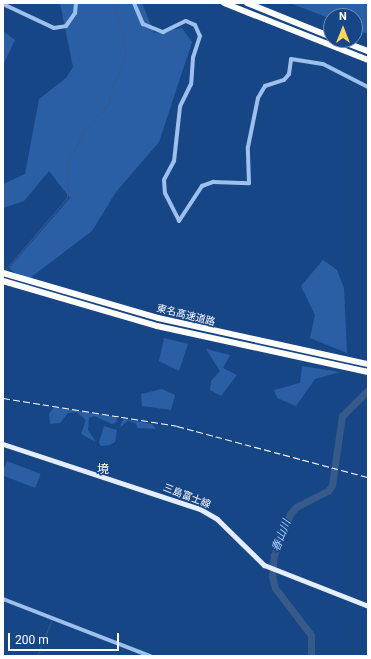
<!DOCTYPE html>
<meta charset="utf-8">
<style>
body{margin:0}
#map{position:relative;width:371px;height:659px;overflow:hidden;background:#174687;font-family:Roboto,"Noto Sans JP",sans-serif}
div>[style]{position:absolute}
.green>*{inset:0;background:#2a5fa6;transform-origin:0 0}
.stream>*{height:1px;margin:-0.5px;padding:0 0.5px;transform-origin:0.5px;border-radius:0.5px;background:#375a8a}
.river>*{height:7px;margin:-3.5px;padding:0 3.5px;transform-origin:3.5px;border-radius:3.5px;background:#375a8a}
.minor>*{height:4px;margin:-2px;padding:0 2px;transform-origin:2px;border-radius:2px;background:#9ec0ed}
.major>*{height:5px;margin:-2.5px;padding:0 2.5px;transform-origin:2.5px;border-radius:2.5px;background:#e4eeff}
.highway>*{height:6px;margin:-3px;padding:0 3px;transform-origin:3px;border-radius:3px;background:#fff}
.rail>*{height:1px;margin-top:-0.5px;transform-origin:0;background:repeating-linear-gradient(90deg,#fff 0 7px,transparent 0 10px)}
span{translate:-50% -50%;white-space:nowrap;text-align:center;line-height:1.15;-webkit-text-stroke:3px #174687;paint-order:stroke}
.street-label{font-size:10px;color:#fff}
.water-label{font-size:11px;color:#a9caf5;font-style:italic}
.quarter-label{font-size:12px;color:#fff}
.frame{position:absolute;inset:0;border:4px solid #fff;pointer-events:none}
.north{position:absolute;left:323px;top:8px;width:40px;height:40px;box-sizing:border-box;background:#174687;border:1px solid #7490b7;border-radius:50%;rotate:0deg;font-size:11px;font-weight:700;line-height:16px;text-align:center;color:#fff}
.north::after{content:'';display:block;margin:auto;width:14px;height:18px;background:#ffd35a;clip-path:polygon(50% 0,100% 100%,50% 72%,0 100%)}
.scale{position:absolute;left:8px;top:633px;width:111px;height:18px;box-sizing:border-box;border:2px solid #fff;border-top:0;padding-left:5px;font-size:12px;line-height:14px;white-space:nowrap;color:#fff;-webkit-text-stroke:3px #174687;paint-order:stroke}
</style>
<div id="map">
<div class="green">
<i style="clip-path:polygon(60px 3px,142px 3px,154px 33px,182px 28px,192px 42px,159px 142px,116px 192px,92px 231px,26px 281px,9px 268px,70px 198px,49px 171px,24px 201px,3px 208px,3px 184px,25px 174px,39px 99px,66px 78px,73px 67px)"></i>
<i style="clip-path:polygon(290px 3px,368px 3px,368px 34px,355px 29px,355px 16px,331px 16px,331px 19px)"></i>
<i style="clip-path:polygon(3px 31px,15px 40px,3px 65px)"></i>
<i style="clip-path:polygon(323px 260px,337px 270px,344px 288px,347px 353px,310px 338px,315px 315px,301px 286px)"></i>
<i style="clip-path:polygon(164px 338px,188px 344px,179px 371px,159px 361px)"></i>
<i style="clip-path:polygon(206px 349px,230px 355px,223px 368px,237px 375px,221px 396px,210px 390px,211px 381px,220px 371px)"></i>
<i style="clip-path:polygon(302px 366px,340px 372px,315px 379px,296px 406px,277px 398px,274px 390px,300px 383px)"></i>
<i style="clip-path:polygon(162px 389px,175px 395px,171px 410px,142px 406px,141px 394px)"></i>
<i style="clip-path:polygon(54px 407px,116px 417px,117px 422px,112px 424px,94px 416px,89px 418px,88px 430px,96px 442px,81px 434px,86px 420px,77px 412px,68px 413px,60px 423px,50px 424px,49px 414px)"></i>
<i style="clip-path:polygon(123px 419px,152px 424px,156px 429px,137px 428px,136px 423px,128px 421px,120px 427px)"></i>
<i style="clip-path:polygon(104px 426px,117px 430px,115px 442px,110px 445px,101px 446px,99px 443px)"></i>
<i style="left:7px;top:461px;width:36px;height:15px;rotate:21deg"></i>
</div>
<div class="stream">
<i style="left:5px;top:270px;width:95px;rotate:-49.3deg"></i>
<i style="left:67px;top:198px;width:37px;rotate:-88deg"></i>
<i style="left:68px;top:161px;width:38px;rotate:-61deg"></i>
<i style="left:86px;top:128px;width:34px;rotate:-47deg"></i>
<i style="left:109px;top:103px;width:15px;rotate:-82deg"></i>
<i style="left:111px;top:88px;width:33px;rotate:-65deg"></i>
<i style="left:125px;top:58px;width:15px;rotate:-90deg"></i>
<i style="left:125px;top:43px;width:42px;rotate:-108deg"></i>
<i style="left:37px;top:656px;width:37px;rotate:-68deg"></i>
</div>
<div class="river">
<i style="left:311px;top:656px;width:21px;rotate:-90deg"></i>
<i style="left:311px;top:635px;width:59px;rotate:-127.5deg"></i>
<i style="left:275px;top:588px;width:12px;rotate:-104deg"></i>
<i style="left:272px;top:576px;width:21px;rotate:-85deg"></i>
<i style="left:274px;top:555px;width:44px;rotate:-68.7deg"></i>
<i style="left:290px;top:514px;width:9px;rotate:-49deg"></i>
<i style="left:296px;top:507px;width:36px;rotate:-27deg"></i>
<i style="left:328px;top:491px;width:7px;rotate:-56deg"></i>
<i style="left:332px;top:485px;width:70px;rotate:-81.8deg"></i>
<i style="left:342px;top:416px;width:37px;rotate:-45deg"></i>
</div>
<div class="minor">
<i style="left:134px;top:3px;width:23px;rotate:67deg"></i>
<i style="left:143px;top:24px;width:22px;rotate:22deg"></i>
<i style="left:163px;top:32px;width:25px;rotate:-26deg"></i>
<i style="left:186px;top:21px;width:10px;rotate:24deg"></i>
<i style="left:195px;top:25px;width:12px;rotate:66deg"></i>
<i style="left:200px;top:36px;width:23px;rotate:108deg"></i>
<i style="left:193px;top:58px;width:26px;rotate:94deg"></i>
<i style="left:191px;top:84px;width:25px;rotate:116deg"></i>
<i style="left:180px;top:107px;width:54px;rotate:96.3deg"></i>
<i style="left:174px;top:161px;width:21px;rotate:118deg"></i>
<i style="left:164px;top:180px;width:13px;rotate:86deg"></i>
<i style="left:165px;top:193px;width:31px;rotate:63deg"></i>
<i style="left:179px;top:221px;width:42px;rotate:-56.7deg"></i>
<i style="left:202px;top:186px;width:12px;rotate:-20deg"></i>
<i style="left:213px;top:182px;width:36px;rotate:2deg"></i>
<i style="left:249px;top:183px;width:36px;rotate:-92deg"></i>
<i style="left:248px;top:147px;width:50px;rotate:-78.5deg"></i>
<i style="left:258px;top:98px;width:14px;rotate:-60deg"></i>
<i style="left:265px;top:86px;width:20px;rotate:-18deg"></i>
<i style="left:284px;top:80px;width:8px;rotate:-50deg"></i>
<i style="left:289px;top:74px;width:15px;rotate:-82deg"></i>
<i style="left:291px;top:59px;width:32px;rotate:9deg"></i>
<i style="left:323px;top:64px;width:51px;rotate:27.1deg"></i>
<i style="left:3px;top:4px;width:56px;rotate:25.2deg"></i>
<i style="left:54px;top:28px;width:12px;rotate:-9deg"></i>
<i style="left:66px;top:26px;width:16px;rotate:-55deg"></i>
<i style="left:75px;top:13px;width:10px;rotate:-84deg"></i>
<i style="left:3px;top:599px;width:158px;rotate:21.2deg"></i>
</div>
<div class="major">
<i style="left:3px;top:444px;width:207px;rotate:18.3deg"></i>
<i style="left:200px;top:509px;width:20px;rotate:30deg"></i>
<i style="left:217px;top:519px;width:66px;rotate:44.4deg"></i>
<i style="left:264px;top:565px;width:112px;rotate:21.5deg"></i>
</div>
<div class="highway">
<i style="left:224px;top:3px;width:155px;rotate:21.6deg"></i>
<i style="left:247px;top:3px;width:91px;rotate:22deg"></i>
<i style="left:339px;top:40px;width:31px;rotate:21deg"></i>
<i style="left:3px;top:273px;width:161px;rotate:16.2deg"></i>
<i style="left:158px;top:318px;width:215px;rotate:12.4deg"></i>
<i style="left:3px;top:281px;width:160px;rotate:16.3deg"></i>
<i style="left:157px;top:326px;width:216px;rotate:12.3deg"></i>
</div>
<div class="rail">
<i style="left:3px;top:398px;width:176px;rotate:9.1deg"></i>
<i style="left:177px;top:426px;width:198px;rotate:15deg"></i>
</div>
<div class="street-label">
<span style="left:186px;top:315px;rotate:14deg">東名高速道路</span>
<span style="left:187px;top:496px;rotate:21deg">三島富士線</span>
</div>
<div class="water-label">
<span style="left:282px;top:536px;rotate:-69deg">春山川</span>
</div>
<div class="quarter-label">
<span style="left:103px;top:470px">境</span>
</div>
<div class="frame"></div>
<div class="north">N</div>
<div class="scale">200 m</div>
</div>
